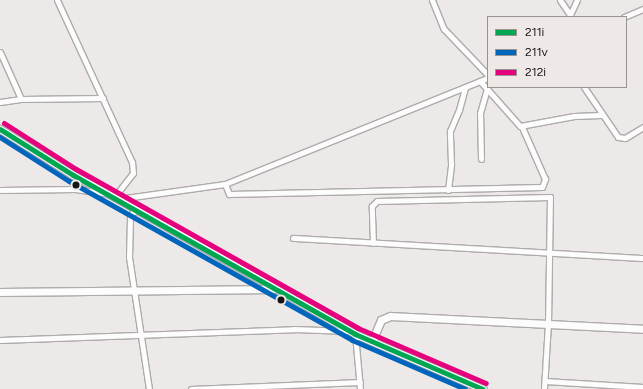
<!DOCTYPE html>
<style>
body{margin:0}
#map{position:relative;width:643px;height:389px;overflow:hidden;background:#ede9e8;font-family:Figtree,sans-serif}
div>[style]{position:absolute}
.roads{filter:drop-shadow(1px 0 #aeabaa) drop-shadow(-1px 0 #aeabaa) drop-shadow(0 1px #aeabaa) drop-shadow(0 -1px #aeabaa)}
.street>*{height:5px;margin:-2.5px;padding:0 2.5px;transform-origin:2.5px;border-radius:2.5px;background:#fcfcfc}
.secondary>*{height:7px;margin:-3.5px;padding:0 3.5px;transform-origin:3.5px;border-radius:3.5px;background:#fcfcfc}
.bus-1>*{height:5px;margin:-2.5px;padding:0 2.5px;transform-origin:2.5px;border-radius:2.5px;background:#00a651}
.bus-2>*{height:5px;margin:-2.5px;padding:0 2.5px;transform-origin:2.5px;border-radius:2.5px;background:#0065bd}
.bus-3>*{height:5px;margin:-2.5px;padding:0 2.5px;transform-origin:2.5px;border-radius:2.5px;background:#e5007d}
.dots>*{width:11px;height:11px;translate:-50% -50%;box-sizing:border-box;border:2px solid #eee8e7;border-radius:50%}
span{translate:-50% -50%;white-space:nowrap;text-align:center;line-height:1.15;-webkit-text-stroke:4px #eee8e7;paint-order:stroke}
.legend{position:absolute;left:487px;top:16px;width:140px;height:72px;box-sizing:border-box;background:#eee8e7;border:1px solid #989493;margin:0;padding:5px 7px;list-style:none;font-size:12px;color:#171514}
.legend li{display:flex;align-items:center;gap:8px;height:20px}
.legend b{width:20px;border:1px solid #989493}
</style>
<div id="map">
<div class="roads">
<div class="street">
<i style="left:57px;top:0;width:179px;rotate:65.2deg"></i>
<i style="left:132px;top:162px;width:11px;rotate:85deg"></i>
<i style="left:133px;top:173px;width:31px;rotate:128deg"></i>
<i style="left:432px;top:0;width:31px;rotate:68deg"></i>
<i style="left:444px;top:29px;width:64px;rotate:46.3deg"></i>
<i style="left:560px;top:0;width:18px;rotate:56deg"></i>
<i style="left:569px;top:17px;width:19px;rotate:-65deg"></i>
<i style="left:624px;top:17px;width:21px;rotate:-23deg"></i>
<i style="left:0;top:52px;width:51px;rotate:65.9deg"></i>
<i style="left:480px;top:81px;width:60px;rotate:48.4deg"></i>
<i style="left:520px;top:126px;width:55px;rotate:-10.5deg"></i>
<i style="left:574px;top:116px;width:27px;rotate:-2deg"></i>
<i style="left:584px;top:87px;width:60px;rotate:55.8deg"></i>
<i style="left:618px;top:137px;width:7px;rotate:8deg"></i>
<i style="left:625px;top:138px;width:21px;rotate:-31deg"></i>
<i style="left:0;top:102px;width:21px;rotate:-8deg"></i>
<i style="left:21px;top:99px;width:82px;rotate:-0.7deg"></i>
<i style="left:481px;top:159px;width:46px;rotate:-91.2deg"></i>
<i style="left:480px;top:113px;width:26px;rotate:-74deg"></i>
<i style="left:225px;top:184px;width:11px;rotate:68deg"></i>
<i style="left:229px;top:194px;width:313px;rotate:-1.3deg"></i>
<i style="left:542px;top:187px;width:9px;rotate:-69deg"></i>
<i style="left:545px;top:179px;width:57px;rotate:-113.9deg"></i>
<i style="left:0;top:190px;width:75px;rotate:-0.8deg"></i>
<i style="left:75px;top:189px;width:30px;rotate:8deg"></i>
<i style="left:448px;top:190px;width:26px;rotate:-83deg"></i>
<i style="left:451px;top:164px;width:33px;rotate:-92deg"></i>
<i style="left:450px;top:131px;width:23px;rotate:-67deg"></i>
<i style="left:459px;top:110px;width:24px;rotate:-75deg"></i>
<i style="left:118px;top:199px;width:108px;rotate:-8deg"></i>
<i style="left:225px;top:184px;width:284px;rotate:-22deg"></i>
<i style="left:139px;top:210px;width:6px;rotate:162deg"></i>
<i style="left:133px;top:212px;width:6px;rotate:121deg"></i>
<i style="left:130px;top:217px;width:40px;rotate:91.4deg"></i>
<i style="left:129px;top:257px;width:134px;rotate:81.4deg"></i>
<i style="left:293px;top:238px;width:351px;rotate:3.3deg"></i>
<i style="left:373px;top:243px;width:37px;rotate:-92deg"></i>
<i style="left:372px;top:206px;width:7px;rotate:-45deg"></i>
<i style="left:377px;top:201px;width:173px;rotate:-1.3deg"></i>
<i style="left:550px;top:197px;width:126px;rotate:90.9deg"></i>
<i style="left:548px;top:323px;width:66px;rotate:93.5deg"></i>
<i style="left:355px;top:334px;width:55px;rotate:84.8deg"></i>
<i style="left:0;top:340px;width:294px;rotate:-2.1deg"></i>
<i style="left:294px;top:329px;width:54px;rotate:2.1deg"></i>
<i style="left:545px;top:381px;width:98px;rotate:3.5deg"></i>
<i style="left:191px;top:389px;width:169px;rotate:-2.4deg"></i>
</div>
<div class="secondary">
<i style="left:0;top:129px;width:86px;rotate:32.2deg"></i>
<i style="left:73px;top:175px;width:42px;rotate:27.2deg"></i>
<i style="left:110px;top:194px;width:282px;rotate:29.7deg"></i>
<i style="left:355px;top:334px;width:139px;rotate:23.3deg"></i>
<i style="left:0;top:292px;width:272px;rotate:-0.6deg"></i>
<i style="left:372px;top:341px;width:23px;rotate:-67deg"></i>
<i style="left:381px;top:320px;width:10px;rotate:-24deg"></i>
<i style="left:390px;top:316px;width:253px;rotate:2.9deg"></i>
</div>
</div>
<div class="bus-1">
<i style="left:0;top:129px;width:86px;rotate:32.2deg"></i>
<i style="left:73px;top:175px;width:324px;rotate:29.4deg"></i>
<i style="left:355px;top:334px;width:139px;rotate:23.3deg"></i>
</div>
<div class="bus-2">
<i style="left:0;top:137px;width:82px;rotate:32.5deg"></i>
<i style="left:69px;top:181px;width:325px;rotate:29.3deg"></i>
<i style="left:352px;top:340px;width:123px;rotate:23.4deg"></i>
</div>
<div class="bus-3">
<i style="left:4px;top:123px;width:85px;rotate:32.6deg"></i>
<i style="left:76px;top:169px;width:324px;rotate:29.4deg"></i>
<i style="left:358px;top:328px;width:139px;rotate:23.3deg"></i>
</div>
<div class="dots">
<i style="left:76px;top:185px;background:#171514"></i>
<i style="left:281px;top:300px;background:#171514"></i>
</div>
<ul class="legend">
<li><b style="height:5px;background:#00a651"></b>211i</li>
<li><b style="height:5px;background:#0065bd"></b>211v</li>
<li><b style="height:5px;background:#e5007d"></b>212i</li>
</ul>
</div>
